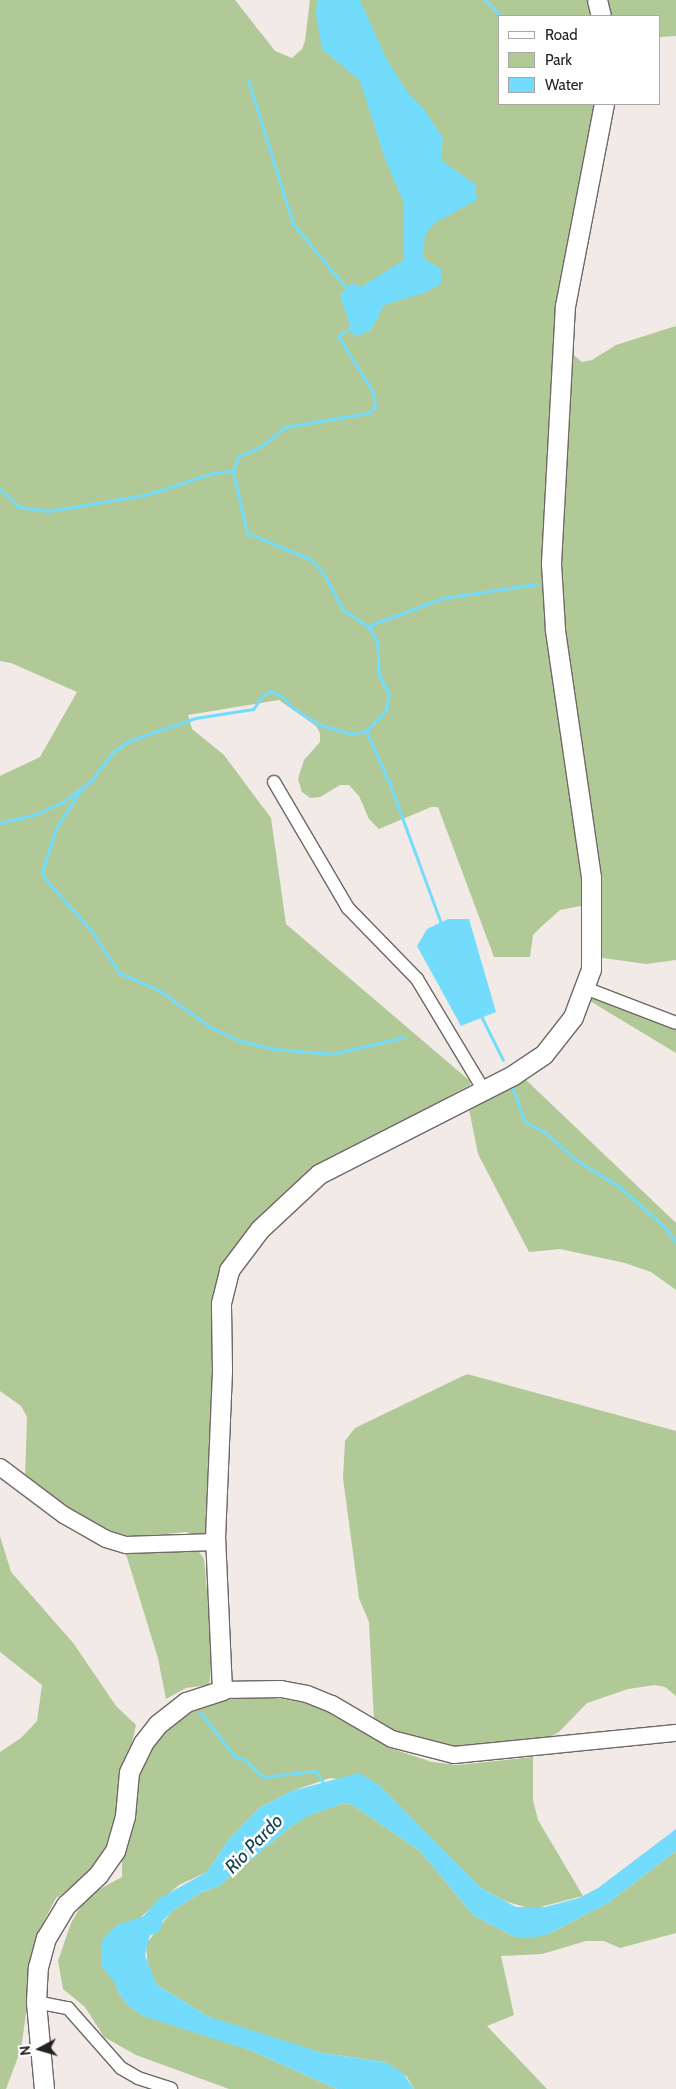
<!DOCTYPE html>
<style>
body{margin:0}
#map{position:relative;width:676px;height:2089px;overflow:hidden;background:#f1eae7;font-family:Cabin,sans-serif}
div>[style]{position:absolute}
.green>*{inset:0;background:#b0c996}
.water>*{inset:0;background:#73dcfc}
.stream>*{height:3px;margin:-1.5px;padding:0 1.5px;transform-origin:1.5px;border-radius:1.5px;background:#73dcfc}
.river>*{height:20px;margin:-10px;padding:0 10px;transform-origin:10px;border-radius:10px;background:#73dcfc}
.roads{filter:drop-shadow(1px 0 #6f6865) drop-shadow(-1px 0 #6f6865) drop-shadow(0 1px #6f6865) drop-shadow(0 -1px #6f6865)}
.minor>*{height:12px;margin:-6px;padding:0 6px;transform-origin:6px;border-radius:6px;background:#fff}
.tertiary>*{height:16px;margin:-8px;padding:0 8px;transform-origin:8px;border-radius:8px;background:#fff}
.secondary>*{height:19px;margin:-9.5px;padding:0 9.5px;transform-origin:9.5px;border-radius:9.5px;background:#fff}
span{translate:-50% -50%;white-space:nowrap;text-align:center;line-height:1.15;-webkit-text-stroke:5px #fff;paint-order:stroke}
.water-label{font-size:19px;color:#144451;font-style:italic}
.legend{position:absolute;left:498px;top:15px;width:162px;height:90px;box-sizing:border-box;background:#fff;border:1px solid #a8a7a6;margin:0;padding:6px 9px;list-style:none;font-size:15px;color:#252221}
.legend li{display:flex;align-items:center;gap:10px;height:25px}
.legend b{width:25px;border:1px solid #a8a7a6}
.north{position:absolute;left:15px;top:2024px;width:50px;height:50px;-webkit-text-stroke:4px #fff;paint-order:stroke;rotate:264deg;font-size:14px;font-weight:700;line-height:20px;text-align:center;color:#252221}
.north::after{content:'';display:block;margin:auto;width:18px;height:22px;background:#252221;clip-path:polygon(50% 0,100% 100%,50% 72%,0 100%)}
</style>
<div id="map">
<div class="green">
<i style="clip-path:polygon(0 0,235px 0,275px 51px,292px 58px,302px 49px,305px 41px,310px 0,676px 0,676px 36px,660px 37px,660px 16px,500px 16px,500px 104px,600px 104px,565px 348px,582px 362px,592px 360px,616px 345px,676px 326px,676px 960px,646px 964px,589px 956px,590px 909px,580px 906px,560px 910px,541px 927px,533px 935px,530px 957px,494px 957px,438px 807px,431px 807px,379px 829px,369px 819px,359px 796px,349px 785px,340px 785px,320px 797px,310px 798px,302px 792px,298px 779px,304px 760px,320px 742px,320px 733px,316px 726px,279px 700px,188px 715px,192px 729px,224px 755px,271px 818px,286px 924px,470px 1081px,470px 1085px,424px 1110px,302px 1189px,231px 1270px,209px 1539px,186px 1532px,134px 1537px,116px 1533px,74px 1514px,25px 1477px,27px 1417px,21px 1406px,0 1391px,0 776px,40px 757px,77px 692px,11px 663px,0 661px)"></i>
<i style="clip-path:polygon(591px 996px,676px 1025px,676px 1053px,590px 1001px)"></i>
<i style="clip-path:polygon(524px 1078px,676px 1223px,676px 1290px,651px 1272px,625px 1263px,560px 1249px,529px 1252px,478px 1154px,469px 1109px)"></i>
<i style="clip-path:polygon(467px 1374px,676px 1431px,676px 1696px,665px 1687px,655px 1685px,628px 1689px,587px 1703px,559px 1732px,543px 1741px,457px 1750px,422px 1745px,374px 1721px,369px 1622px,359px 1598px,343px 1478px,345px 1441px,355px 1428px)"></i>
<i style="clip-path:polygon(0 1536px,11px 1572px,74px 1644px,116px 1706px,136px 1725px,128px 1760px,121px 1817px,99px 1864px,83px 1881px,56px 1898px,44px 1921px,35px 1950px,21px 2049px,6px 2089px,0 2089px,0 1752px,21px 1738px,37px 1721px,42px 1685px,0 1652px)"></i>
<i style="clip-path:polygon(197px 1549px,204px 1559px,213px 1655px,209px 1685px,186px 1688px,166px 1699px,158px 1658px,125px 1551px)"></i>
<i style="clip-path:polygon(218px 1695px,264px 1696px,318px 1705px,390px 1748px,432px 1762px,458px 1765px,533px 1757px,533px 1800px,538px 1820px,583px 1896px,532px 1909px,505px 1901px,481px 1888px,378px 1784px,330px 1778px,292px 1791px,259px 1808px,229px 1839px,207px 1872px,179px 1885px,143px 1915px,117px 1945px,115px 1983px,119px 1994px,134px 2010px,252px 2051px,337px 2089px,229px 2089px,136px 2055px,104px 2037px,85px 2007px,63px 1989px,58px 1961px,71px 1923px,87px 1896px,122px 1877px,122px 1861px,132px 1824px,138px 1761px,168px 1720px)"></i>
<i style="clip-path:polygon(344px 1803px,353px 1805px,420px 1851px,474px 1916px,515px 1937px,548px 1934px,608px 1903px,676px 1851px,676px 1933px,620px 1948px,604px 1941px,586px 1941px,542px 1954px,501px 1956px,514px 2015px,487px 2026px,547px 2089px,414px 2089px,407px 2077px,384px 2062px,323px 2053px,254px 2033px,207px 2016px,156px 1984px,148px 1969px,146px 1944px,172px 1911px,200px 1893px,219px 1886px,290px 1827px,309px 1815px)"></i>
</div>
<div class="water">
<i style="clip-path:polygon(317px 0,360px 0,387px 60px,406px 90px,424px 109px,443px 138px,441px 160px,475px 184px,477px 200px,434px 223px,425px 235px,423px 258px,441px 269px,441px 284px,424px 293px,384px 305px,371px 330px,354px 337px,340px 295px,352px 283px,361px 287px,404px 260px,404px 203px,385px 159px,360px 81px,322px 49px,316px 15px)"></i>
<i style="clip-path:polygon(448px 919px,469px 919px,496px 1012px,461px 1026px,417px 946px,427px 929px)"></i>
<i style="clip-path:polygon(359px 1773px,378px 1784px,481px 1888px,516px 1907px,545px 1907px,579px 1898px,598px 1888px,676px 1829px,676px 1851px,608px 1903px,548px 1934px,532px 1938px,515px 1937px,474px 1916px,420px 1851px,353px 1805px,344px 1803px,310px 1815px,290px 1827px,219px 1886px,200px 1893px,172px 1911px,150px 1935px,145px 1955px,156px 1984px,207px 2016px,323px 2053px,384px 2062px,402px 2072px,414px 2089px,337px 2089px,252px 2051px,143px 2016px,129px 2006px,119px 1994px,115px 1983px,117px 1945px,160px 1898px,207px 1872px,229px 1839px,259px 1808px,292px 1791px)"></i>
</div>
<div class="stream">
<i style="left:485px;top:0;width:23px;rotate:45deg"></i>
<i style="left:248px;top:80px;width:151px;rotate:72.6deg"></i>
<i style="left:293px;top:224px;width:86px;rotate:50.2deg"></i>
<i style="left:0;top:489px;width:26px;rotate:43deg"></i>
<i style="left:19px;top:507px;width:30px;rotate:8deg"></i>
<i style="left:49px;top:511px;width:101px;rotate:-9.6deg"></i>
<i style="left:149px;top:494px;width:67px;rotate:-18.2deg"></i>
<i style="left:213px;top:473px;width:20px;rotate:-6deg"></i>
<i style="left:368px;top:626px;width:80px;rotate:-20.5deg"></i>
<i style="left:443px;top:598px;width:95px;rotate:-8.5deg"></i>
<i style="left:366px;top:731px;width:56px;rotate:65.7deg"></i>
<i style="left:389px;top:782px;width:153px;rotate:69.8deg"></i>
<i style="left:81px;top:790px;width:45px;rotate:123.3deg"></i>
<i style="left:56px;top:828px;width:46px;rotate:107.7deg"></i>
<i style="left:42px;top:872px;width:9px;rotate:63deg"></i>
<i style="left:46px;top:880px;width:67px;rotate:48deg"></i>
<i style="left:91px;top:930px;width:51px;rotate:56.9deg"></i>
<i style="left:119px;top:973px;width:43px;rotate:23deg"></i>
<i style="left:159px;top:990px;width:63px;rotate:36deg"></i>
<i style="left:210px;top:1027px;width:31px;rotate:25deg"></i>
<i style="left:238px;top:1040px;width:36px;rotate:14deg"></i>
<i style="left:273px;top:1049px;width:60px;rotate:4.8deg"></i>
<i style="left:333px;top:1054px;width:73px;rotate:-13.5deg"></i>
<i style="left:0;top:823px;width:38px;rotate:-14deg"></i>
<i style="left:37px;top:814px;width:29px;rotate:-25deg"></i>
<i style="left:63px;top:802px;width:35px;rotate:-37deg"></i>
<i style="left:91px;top:781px;width:36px;rotate:-53deg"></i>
<i style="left:113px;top:752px;width:19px;rotate:-35deg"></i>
<i style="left:129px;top:741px;width:70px;rotate:-19.2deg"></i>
<i style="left:195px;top:718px;width:59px;rotate:-8.8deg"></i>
<i style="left:253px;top:709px;width:17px;rotate:-54deg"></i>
<i style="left:263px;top:695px;width:8px;rotate:-30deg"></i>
<i style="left:270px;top:691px;width:13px;rotate:23deg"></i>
<i style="left:282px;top:696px;width:16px;rotate:47deg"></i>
<i style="left:293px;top:708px;width:30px;rotate:33deg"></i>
<i style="left:318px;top:724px;width:34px;rotate:17deg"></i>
<i style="left:350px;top:734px;width:16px;rotate:-11deg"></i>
<i style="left:366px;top:731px;width:29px;rotate:-46deg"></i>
<i style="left:386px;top:710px;width:15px;rotate:-79deg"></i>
<i style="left:389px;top:695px;width:22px;rotate:-117deg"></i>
<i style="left:379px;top:675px;width:33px;rotate:-93deg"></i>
<i style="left:377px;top:642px;width:16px;rotate:-117deg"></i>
<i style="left:370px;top:628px;width:32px;rotate:-146deg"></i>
<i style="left:343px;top:610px;width:41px;rotate:-117.8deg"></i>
<i style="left:324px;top:574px;width:21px;rotate:-133deg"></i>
<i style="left:310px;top:559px;width:68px;rotate:-157.6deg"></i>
<i style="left:247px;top:533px;width:63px;rotate:-102.9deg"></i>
<i style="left:233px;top:472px;width:16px;rotate:-72deg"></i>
<i style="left:238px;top:457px;width:26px;rotate:-25deg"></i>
<i style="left:262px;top:446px;width:30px;rotate:-40deg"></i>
<i style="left:285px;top:427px;width:84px;rotate:-9.6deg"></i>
<i style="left:368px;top:413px;width:9px;rotate:-41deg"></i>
<i style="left:375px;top:407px;width:15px;rotate:-98deg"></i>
<i style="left:373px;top:392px;width:66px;rotate:-122deg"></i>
<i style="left:338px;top:336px;width:17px;rotate:-33deg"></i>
<i style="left:480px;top:1014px;width:51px;rotate:63.4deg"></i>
<i style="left:511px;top:1084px;width:40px;rotate:69.8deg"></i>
<i style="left:525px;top:1122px;width:22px;rotate:27deg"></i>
<i style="left:545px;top:1132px;width:40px;rotate:42deg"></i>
<i style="left:575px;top:1159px;width:51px;rotate:32.1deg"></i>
<i style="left:618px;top:1186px;width:61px;rotate:41deg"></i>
<i style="left:664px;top:1226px;width:21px;rotate:55deg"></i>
<i style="left:200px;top:1712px;width:57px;rotate:52.1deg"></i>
<i style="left:235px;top:1757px;width:9px;rotate:13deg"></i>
<i style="left:244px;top:1759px;width:26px;rotate:43deg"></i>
<i style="left:263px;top:1777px;width:52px;rotate:-6.6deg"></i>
<i style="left:315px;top:1771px;width:16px;rotate:55deg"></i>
</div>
<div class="river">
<i style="left:130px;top:1986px;width:31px;rotate:-128deg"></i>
<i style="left:111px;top:1962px;width:18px;rotate:-87deg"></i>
<i style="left:112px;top:1944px;width:14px;rotate:-45deg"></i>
<i style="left:122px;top:1934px;width:32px;rotate:-18deg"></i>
</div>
<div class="roads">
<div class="minor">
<i style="left:274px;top:782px;width:146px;rotate:59.6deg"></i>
<i style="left:348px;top:908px;width:99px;rotate:45.8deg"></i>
<i style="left:417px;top:979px;width:128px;rotate:59deg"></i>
<i style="left:585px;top:988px;width:97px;rotate:21deg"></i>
<i style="left:36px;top:2002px;width:33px;rotate:11deg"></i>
<i style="left:68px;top:2008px;width:80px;rotate:48.5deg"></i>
<i style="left:121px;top:2068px;width:20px;rotate:30deg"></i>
<i style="left:138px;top:2078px;width:35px;rotate:18deg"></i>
</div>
<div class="tertiary">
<i style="left:0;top:1467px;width:80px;rotate:36.9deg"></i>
<i style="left:64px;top:1515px;width:48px;rotate:29.7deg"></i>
<i style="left:106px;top:1539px;width:21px;rotate:17deg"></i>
<i style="left:126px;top:1545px;width:89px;rotate:-1.9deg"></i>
<i style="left:222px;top:1690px;width:59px;rotate:-1deg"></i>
<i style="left:281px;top:1689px;width:26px;rotate:11deg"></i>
<i style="left:307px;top:1694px;width:27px;rotate:22deg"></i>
<i style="left:332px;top:1704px;width:69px;rotate:30.3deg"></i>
<i style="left:392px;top:1739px;width:64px;rotate:14.5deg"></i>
<i style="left:454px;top:1755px;width:223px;rotate:-5.7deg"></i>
</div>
<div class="secondary">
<i style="left:597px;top:0;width:16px;rotate:76deg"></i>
<i style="left:44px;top:2089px;width:87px;rotate:-95.3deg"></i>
<i style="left:36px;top:2002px;width:35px;rotate:-87deg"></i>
<i style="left:38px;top:1967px;width:30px;rotate:-75deg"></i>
<i style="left:46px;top:1938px;width:39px;rotate:-59deg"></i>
<i style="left:66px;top:1905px;width:44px;rotate:-43.2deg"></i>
<i style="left:98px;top:1875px;width:29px;rotate:-55deg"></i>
<i style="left:115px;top:1851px;width:36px;rotate:-74deg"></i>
<i style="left:125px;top:1816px;width:44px;rotate:-84.8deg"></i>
<i style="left:129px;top:1772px;width:32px;rotate:-64deg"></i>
<i style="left:143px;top:1743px;width:24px;rotate:-52deg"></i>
<i style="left:158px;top:1724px;width:36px;rotate:-38deg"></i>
<i style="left:186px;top:1702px;width:38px;rotate:-18deg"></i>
<i style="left:222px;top:1690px;width:152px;rotate:-92.6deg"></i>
<i style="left:215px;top:1538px;width:168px;rotate:-87.6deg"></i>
<i style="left:222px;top:1370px;width:67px;rotate:-90.9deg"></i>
<i style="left:221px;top:1303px;width:34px;rotate:-76deg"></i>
<i style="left:229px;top:1270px;width:51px;rotate:-52.9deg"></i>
<i style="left:260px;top:1229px;width:81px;rotate:-43deg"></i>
<i style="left:319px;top:1174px;width:218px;rotate:-27deg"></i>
<i style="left:513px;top:1075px;width:37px;rotate:-34deg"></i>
<i style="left:544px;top:1054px;width:47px;rotate:-51.9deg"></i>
<i style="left:573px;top:1017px;width:51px;rotate:-69.4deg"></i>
<i style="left:591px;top:969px;width:92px;rotate:-90deg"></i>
<i style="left:591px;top:877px;width:251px;rotate:-98.3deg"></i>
<i style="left:555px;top:629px;width:66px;rotate:-93.5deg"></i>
<i style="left:551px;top:563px;width:257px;rotate:-86.9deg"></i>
<i style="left:565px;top:306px;width:206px;rotate:-79.1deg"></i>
</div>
</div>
<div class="water-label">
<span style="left:254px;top:1844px;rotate:-46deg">Rio Pardo</span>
</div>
<ul class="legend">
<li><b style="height:6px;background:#fff"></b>Road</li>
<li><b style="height:14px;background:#b0c996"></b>Park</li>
<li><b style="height:14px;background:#73dcfc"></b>Water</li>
</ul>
<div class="north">N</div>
</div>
